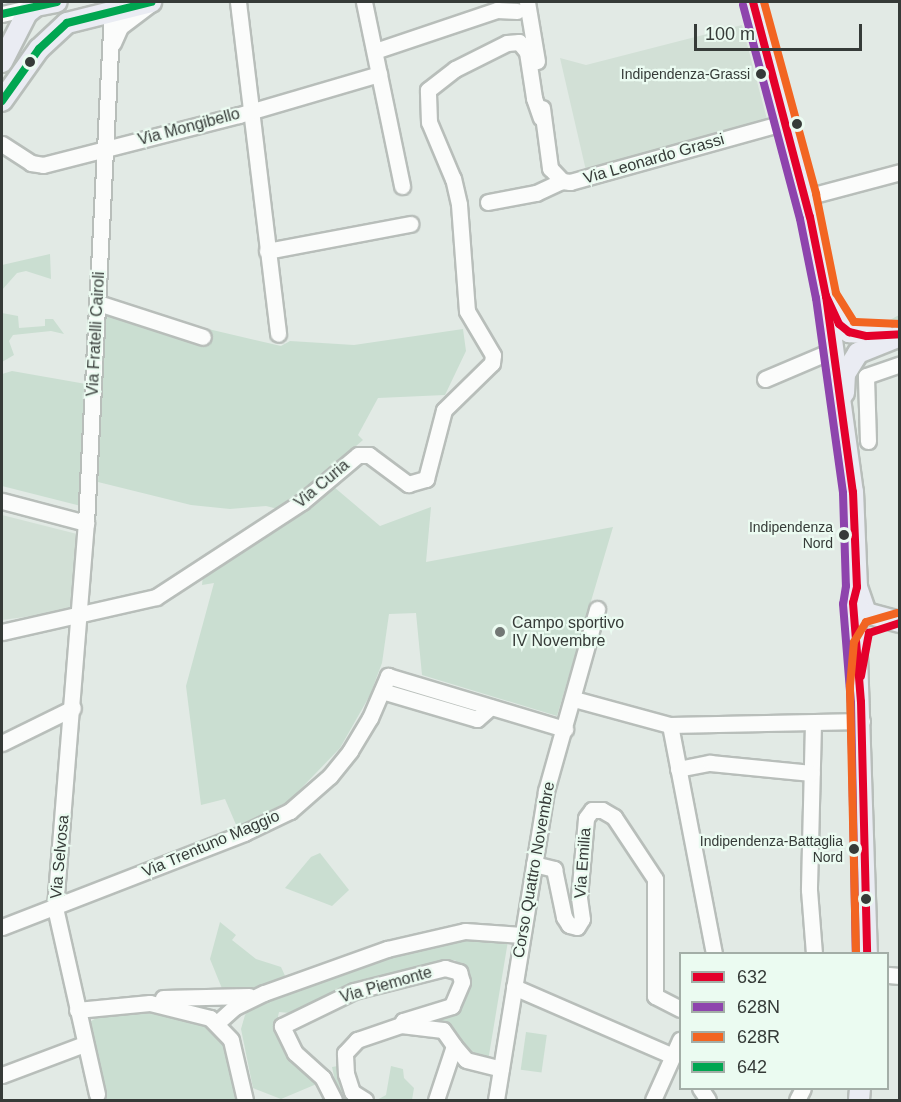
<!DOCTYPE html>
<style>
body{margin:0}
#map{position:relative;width:901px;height:1102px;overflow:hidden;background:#e2eae5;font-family:Helvetica,sans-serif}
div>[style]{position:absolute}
.built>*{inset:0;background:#d2e0d6}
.green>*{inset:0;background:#caded1;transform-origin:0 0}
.roads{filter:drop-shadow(2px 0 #b8beba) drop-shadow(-2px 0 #b8beba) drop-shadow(0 2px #b8beba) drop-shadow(0 -2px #b8beba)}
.minor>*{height:15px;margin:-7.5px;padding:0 7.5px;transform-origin:7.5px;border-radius:7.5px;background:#fbfcfb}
.major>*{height:20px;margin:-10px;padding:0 10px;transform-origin:10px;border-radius:10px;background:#eaecf3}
.bus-1>*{height:8px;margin:-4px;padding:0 4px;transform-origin:4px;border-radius:4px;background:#e4002b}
.bus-2>*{height:8px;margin:-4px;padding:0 4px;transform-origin:4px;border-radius:4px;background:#8e44ad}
.bus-3>*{height:8px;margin:-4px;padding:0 4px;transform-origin:4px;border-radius:4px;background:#f26522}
.bus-4>*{height:8px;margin:-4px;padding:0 4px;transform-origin:4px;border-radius:4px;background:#00a651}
.dots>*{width:16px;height:16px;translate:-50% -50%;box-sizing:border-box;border:3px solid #ebfbf1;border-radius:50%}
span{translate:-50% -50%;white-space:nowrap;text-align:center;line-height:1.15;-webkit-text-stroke:4.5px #ebfbf1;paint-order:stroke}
.bus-label{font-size:14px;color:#363b38}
.right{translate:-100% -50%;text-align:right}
.street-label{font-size:16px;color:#363b38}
.poi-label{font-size:16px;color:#363b38}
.left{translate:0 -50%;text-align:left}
.frame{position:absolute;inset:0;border:3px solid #363b38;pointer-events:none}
.legend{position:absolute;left:679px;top:952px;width:210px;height:138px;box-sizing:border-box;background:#ebfbf1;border:2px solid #a3aea7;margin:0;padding:8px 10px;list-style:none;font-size:18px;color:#363b38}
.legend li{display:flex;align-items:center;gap:12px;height:30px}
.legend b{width:30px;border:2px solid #a3aea7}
.scale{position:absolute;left:694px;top:24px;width:168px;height:27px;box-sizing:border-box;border:3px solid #363b38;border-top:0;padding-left:8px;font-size:18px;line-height:21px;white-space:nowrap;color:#363b38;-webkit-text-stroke:4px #ebfbf1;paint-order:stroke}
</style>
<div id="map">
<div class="built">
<i style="clip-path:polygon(742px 25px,768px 123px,587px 175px,560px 58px,586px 65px)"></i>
<i style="clip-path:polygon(2px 515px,77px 534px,70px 611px,2px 620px)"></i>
</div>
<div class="green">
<i style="clip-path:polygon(50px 254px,51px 279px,26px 271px,17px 273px,2px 290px,2px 265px)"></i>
<i style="clip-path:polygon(2px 313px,18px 316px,19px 328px,45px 326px,45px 319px,53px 319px,64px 334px,51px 331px,13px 335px,9px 341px,14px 355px,2px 362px)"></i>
<i style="clip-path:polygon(115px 313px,208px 343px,204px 328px,281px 346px,290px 341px,354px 345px,463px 329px,466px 351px,445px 395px,378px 398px,358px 435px,363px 440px,282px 510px,266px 506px,230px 509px,191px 505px,98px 482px,106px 318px)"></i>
<i style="clip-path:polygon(899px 315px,899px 327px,862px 330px,879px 326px)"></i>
<i style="clip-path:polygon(12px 371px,86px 384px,81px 506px,2px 486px,2px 374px)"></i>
<i style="clip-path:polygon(334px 487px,380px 526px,431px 507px,426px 562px,613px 527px,557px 716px,422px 675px,416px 613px,389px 614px,382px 663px,370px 695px,340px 748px,289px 801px,237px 827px,225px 799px,201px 805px,186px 686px,214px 583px,202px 585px,203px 575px)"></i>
<i style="clip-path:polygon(320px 853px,349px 890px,332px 906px,285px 888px,311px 857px)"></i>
<i style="clip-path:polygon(220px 922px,236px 935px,232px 940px,256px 959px,281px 967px,286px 978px,233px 994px,223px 991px,210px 959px)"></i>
<i style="clip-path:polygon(456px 938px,508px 941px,488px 1061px,472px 1059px,447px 1026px,409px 1025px,447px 1011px,466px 972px,455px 960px,446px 960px,350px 984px,290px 1013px,279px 1012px,276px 1026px,319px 1083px,281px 1099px,253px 1088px,241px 1029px,245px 1015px,254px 1004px,364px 963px)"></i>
<i style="clip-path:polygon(136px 1010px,191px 1020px,214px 1029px,225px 1044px,237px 1100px,107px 1100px,88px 1023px,98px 1017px,96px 1012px)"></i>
<i style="left:526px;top:1032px;width:21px;height:38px;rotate:8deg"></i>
<i style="clip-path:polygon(338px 1066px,353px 1100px,339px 1100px,332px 1067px)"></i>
<i style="clip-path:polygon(391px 1066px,403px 1069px,404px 1078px,414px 1088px,412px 1100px,377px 1100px,386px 1095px)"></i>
</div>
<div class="roads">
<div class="minor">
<i style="left:238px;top:2px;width:334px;rotate:83.1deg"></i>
<i style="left:364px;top:2px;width:188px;rotate:78.3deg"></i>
<i style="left:527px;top:2px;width:60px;rotate:80.4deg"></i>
<i style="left:2px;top:14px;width:35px;rotate:-13deg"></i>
<i style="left:113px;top:43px;width:17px;rotate:-66deg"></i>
<i style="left:120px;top:27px;width:36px;rotate:-37deg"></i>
<i style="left:375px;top:51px;width:129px;rotate:-18.6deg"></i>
<i style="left:497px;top:10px;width:20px;rotate:3deg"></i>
<i style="left:542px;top:108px;width:61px;rotate:82.4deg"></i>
<i style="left:550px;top:168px;width:18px;rotate:47deg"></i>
<i style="left:562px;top:181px;width:8px;rotate:7deg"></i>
<i style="left:570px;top:182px;width:224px;rotate:-15.5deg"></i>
<i style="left:2px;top:144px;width:35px;rotate:33deg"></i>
<i style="left:31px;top:163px;width:12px;rotate:9deg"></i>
<i style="left:43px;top:165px;width:202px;rotate:-14.3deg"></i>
<i style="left:239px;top:115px;width:146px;rotate:-16.3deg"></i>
<i style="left:806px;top:197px;width:97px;rotate:-14.9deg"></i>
<i style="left:488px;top:202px;width:49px;rotate:-10.6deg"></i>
<i style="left:536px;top:193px;width:29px;rotate:-25deg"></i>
<i style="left:267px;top:251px;width:146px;rotate:-10.7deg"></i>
<i style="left:98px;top:303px;width:110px;rotate:17.9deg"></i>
<i style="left:765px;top:379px;width:72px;rotate:-23deg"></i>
<i style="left:868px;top:441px;width:65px;rotate:-91.8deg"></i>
<i style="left:866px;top:376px;width:36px;rotate:-19deg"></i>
<i style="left:2px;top:501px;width:87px;rotate:14.7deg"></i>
<i style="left:2px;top:632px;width:158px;rotate:-12.8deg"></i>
<i style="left:156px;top:597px;width:174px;rotate:-33.1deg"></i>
<i style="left:302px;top:502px;width:73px;rotate:-40deg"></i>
<i style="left:358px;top:455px;width:11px"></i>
<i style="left:369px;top:455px;width:49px;rotate:36.6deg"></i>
<i style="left:408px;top:484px;width:19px;rotate:-16deg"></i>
<i style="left:426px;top:479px;width:71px;rotate:-75.4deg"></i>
<i style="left:444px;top:410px;width:67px;rotate:-44.4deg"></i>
<i style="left:492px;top:363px;width:8px;rotate:-83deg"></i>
<i style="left:493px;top:355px;width:51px;rotate:-120.6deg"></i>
<i style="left:467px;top:311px;width:107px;rotate:-94.3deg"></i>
<i style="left:459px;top:204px;width:26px;rotate:-103deg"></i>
<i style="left:453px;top:179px;width:62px;rotate:-112.8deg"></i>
<i style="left:429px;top:122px;width:32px;rotate:-92deg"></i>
<i style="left:428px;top:90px;width:34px;rotate:-38deg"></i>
<i style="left:455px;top:69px;width:58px;rotate:-26.6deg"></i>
<i style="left:507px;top:43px;width:12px;rotate:-5deg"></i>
<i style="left:519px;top:42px;width:13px;rotate:51deg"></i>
<i style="left:527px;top:52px;width:47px;rotate:81.3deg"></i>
<i style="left:534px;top:98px;width:21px;rotate:71deg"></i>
<i style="left:382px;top:691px;width:99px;rotate:16.4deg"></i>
<i style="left:477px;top:719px;width:18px;rotate:-41deg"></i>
<i style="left:574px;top:699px;width:99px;rotate:15.2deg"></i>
<i style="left:670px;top:725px;width:192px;rotate:-1.2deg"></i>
<i style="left:813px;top:723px;width:167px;rotate:91.4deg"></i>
<i style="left:809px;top:890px;width:64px;rotate:85.5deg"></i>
<i style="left:670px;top:725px;width:233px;rotate:79.1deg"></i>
<i style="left:2px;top:743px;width:79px;rotate:-26.2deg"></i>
<i style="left:678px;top:769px;width:33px;rotate:-11deg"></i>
<i style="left:710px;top:763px;width:102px;rotate:5.6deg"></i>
<i style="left:534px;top:864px;width:21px;rotate:14deg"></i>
<i style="left:554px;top:869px;width:49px;rotate:78.2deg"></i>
<i style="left:564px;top:917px;width:9px;rotate:58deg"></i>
<i style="left:569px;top:925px;width:8px;rotate:14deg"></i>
<i style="left:577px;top:927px;width:9px;rotate:-58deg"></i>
<i style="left:582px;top:919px;width:22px;rotate:-98deg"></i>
<i style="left:579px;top:897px;width:79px;rotate:-84.9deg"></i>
<i style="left:586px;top:818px;width:10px;rotate:-53deg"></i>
<i style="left:592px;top:810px;width:10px"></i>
<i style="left:602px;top:810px;width:14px;rotate:30deg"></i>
<i style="left:614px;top:817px;width:74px;rotate:56.5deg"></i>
<i style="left:655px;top:879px;width:117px;rotate:90deg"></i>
<i style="left:655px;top:996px;width:28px;rotate:27deg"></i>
<i style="left:2px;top:927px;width:260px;rotate:-21.2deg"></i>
<i style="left:244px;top:833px;width:51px;rotate:-25.6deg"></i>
<i style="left:290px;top:811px;width:53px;rotate:-41.2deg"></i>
<i style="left:330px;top:776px;width:32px;rotate:-51deg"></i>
<i style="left:350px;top:751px;width:39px;rotate:-59deg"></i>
<i style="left:370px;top:718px;width:46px;rotate:-66.8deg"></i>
<i style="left:388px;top:676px;width:185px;rotate:16.7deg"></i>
<i style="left:888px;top:975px;width:12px;rotate:5deg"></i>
<i style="left:514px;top:987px;width:173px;rotate:23.5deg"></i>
<i style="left:163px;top:998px;width:86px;rotate:-1.3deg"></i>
<i style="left:77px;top:1010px;width:73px;rotate:-5.5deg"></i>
<i style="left:150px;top:1003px;width:62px;rotate:14deg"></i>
<i style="left:210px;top:1018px;width:30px;rotate:46deg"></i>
<i style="left:231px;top:1040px;width:62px;rotate:76.9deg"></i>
<i style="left:217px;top:1023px;width:24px;rotate:-42deg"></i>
<i style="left:235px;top:1007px;width:32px;rotate:-26deg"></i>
<i style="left:264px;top:993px;width:131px;rotate:-19.7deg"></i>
<i style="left:387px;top:949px;width:80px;rotate:-13deg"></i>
<i style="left:465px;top:931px;width:57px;rotate:4deg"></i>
<i style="left:2px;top:1075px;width:88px;rotate:-20.7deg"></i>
<i style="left:700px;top:1088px;width:14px;rotate:56deg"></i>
<i style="left:97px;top:1094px;width:192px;rotate:-102.7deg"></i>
<i style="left:55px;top:907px;width:385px;rotate:-85.4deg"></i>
<i style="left:86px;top:523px;width:513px;rotate:-87.09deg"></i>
<i style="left:334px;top:1100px;width:25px;rotate:-117deg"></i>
<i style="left:323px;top:1078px;width:38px;rotate:-138deg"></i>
<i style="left:295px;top:1053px;width:30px;rotate:-116deg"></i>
<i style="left:282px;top:1026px;width:80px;rotate:-25.9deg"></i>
<i style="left:354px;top:991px;width:94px;rotate:-14.2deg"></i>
<i style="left:445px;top:968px;width:15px;rotate:16deg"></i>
<i style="left:459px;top:972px;width:10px;rotate:73deg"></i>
<i style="left:462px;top:982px;width:26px;rotate:113deg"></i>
<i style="left:452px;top:1006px;width:51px;rotate:163deg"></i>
<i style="left:403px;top:1021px;width:4px;rotate:117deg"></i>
<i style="left:365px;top:1100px;width:15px;rotate:-148deg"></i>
<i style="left:352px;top:1092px;width:19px;rotate:-108deg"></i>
<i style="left:346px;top:1074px;width:21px;rotate:-93deg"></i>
<i style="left:345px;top:1053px;width:18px;rotate:-47deg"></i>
<i style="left:357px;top:1040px;width:46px;rotate:-18.8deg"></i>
<i style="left:401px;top:1025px;width:42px;rotate:6.8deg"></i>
<i style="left:443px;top:1030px;width:19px;rotate:55deg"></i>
<i style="left:436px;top:1100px;width:57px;rotate:-71.6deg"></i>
<i style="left:454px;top:1046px;width:18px;rotate:49deg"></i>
<i style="left:466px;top:1060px;width:36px;rotate:14deg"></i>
<i style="left:496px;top:1100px;width:313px;rotate:-80.8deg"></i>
<i style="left:546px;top:791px;width:189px;rotate:-74.3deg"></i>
<i style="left:653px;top:1100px;width:66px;rotate:-65.8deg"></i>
<i style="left:797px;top:1100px;width:13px;rotate:-63deg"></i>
</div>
<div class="major">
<i style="left:753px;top:2px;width:202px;rotate:74.8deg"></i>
<i style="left:806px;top:197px;width:101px;rotate:78.6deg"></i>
<i style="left:826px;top:296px;width:198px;rotate:82.2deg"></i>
<i style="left:853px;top:492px;width:95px;rotate:87.6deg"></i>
<i style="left:857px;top:587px;width:28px;rotate:71deg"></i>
<i style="left:866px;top:613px;width:35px;rotate:15deg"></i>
<i style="left:2px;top:62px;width:55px;rotate:-63deg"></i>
<i style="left:27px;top:13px;width:11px;rotate:-38deg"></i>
<i style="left:36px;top:6px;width:21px;rotate:-11deg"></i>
<i style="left:2px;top:101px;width:64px;rotate:-54.6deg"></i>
<i style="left:39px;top:49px;width:38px;rotate:-43deg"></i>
<i style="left:67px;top:23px;width:87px;rotate:-14deg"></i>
<i style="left:830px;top:305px;width:21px;rotate:65deg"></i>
<i style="left:839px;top:324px;width:13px;rotate:39deg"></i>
<i style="left:849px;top:332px;width:36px;rotate:5deg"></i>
<i style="left:844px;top:393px;width:19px;rotate:-87deg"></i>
<i style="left:845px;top:374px;width:25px;rotate:-58deg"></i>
<i style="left:858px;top:353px;width:45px;rotate:-22deg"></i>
<i style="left:855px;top:595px;width:359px;rotate:88.1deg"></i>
<i style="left:859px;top:1100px;width:12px;rotate:-85deg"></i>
</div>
</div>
<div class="bus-1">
<i style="left:753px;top:2px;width:222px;rotate:75.2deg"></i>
<i style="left:810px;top:217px;width:81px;rotate:78.6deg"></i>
<i style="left:826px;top:296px;width:198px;rotate:82.2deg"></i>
<i style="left:853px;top:492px;width:95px;rotate:87.6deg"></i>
<i style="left:857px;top:587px;width:16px;rotate:104deg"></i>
<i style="left:853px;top:603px;width:99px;rotate:85.4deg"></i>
<i style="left:861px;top:702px;width:252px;rotate:88.6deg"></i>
<i style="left:826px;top:296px;width:31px;rotate:65deg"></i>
<i style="left:839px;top:324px;width:13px;rotate:39deg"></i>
<i style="left:849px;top:332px;width:18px;rotate:13deg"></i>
<i style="left:867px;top:336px;width:33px;rotate:-3deg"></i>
<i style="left:861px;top:676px;width:44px;rotate:-79.5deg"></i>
<i style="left:869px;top:633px;width:33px;rotate:-18deg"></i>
</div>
<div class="bus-2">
<i style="left:743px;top:5px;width:221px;rotate:75.1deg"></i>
<i style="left:800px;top:219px;width:81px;rotate:78.6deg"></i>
<i style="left:816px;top:298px;width:197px;rotate:82.1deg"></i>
<i style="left:843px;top:493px;width:93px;rotate:88.2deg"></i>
<i style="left:846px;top:586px;width:18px;rotate:99deg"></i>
<i style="left:843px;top:604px;width:99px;rotate:85.4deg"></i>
<i style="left:851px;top:703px;width:251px;rotate:88.9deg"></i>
</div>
<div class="bus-3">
<i style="left:764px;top:2px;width:199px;rotate:74.8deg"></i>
<i style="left:816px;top:194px;width:101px;rotate:78.6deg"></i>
<i style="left:836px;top:293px;width:34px;rotate:58deg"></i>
<i style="left:854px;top:322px;width:45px;rotate:2.5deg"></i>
<i style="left:856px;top:954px;width:268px;rotate:-91.3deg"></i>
<i style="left:850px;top:686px;width:44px;rotate:-84.8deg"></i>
<i style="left:854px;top:642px;width:23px;rotate:-59deg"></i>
<i style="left:866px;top:622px;width:32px;rotate:-16deg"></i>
</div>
<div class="bus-4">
<i style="left:2px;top:14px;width:56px;rotate:-12.3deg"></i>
<i style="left:2px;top:101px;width:64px;rotate:-54.6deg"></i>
<i style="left:39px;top:49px;width:38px;rotate:-43deg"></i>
<i style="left:67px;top:23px;width:87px;rotate:-14deg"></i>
</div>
<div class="dots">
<i style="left:30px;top:62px;background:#363b38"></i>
<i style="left:761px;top:74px;background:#363b38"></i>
<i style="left:797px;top:124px;background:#363b38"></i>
<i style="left:844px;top:535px;background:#363b38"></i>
<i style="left:500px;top:632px;background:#727875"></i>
<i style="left:854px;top:849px;background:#363b38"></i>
<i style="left:866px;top:899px;background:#363b38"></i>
</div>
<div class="bus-label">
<span class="right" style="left:750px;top:74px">Indipendenza-Grassi</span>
<span class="right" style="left:833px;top:535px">Indipendenza<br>Nord</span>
<span class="right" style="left:843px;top:849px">Indipendenza-Battaglia<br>Nord</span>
</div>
<div class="street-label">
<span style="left:189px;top:127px;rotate:-15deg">Via Mongibello</span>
<span style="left:654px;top:159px;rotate:-16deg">Via Leonardo Grassi</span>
<span style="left:96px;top:334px;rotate:-87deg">Via Fratelli Cairoli</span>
<span style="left:322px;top:484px;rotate:-40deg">Via Curia</span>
<span style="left:211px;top:844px;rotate:-23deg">Via Trentuno Maggio</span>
<span style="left:60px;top:857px;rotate:-85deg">Via Selvosa</span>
<span style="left:583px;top:863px;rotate:-86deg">Via Emilia</span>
<span style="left:534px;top:870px;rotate:-80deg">Corso Quattro Novembre</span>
<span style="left:386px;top:985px;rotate:-16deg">Via Piemonte</span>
</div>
<div class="poi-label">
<span class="left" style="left:512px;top:632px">Campo sportivo<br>IV Novembre</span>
</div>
<div class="frame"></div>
<ul class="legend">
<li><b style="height:8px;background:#e4002b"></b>632</li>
<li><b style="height:8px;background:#8e44ad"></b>628N</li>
<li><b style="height:8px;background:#f26522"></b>628R</li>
<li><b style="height:8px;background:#00a651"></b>642</li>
</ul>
<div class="scale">100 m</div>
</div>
